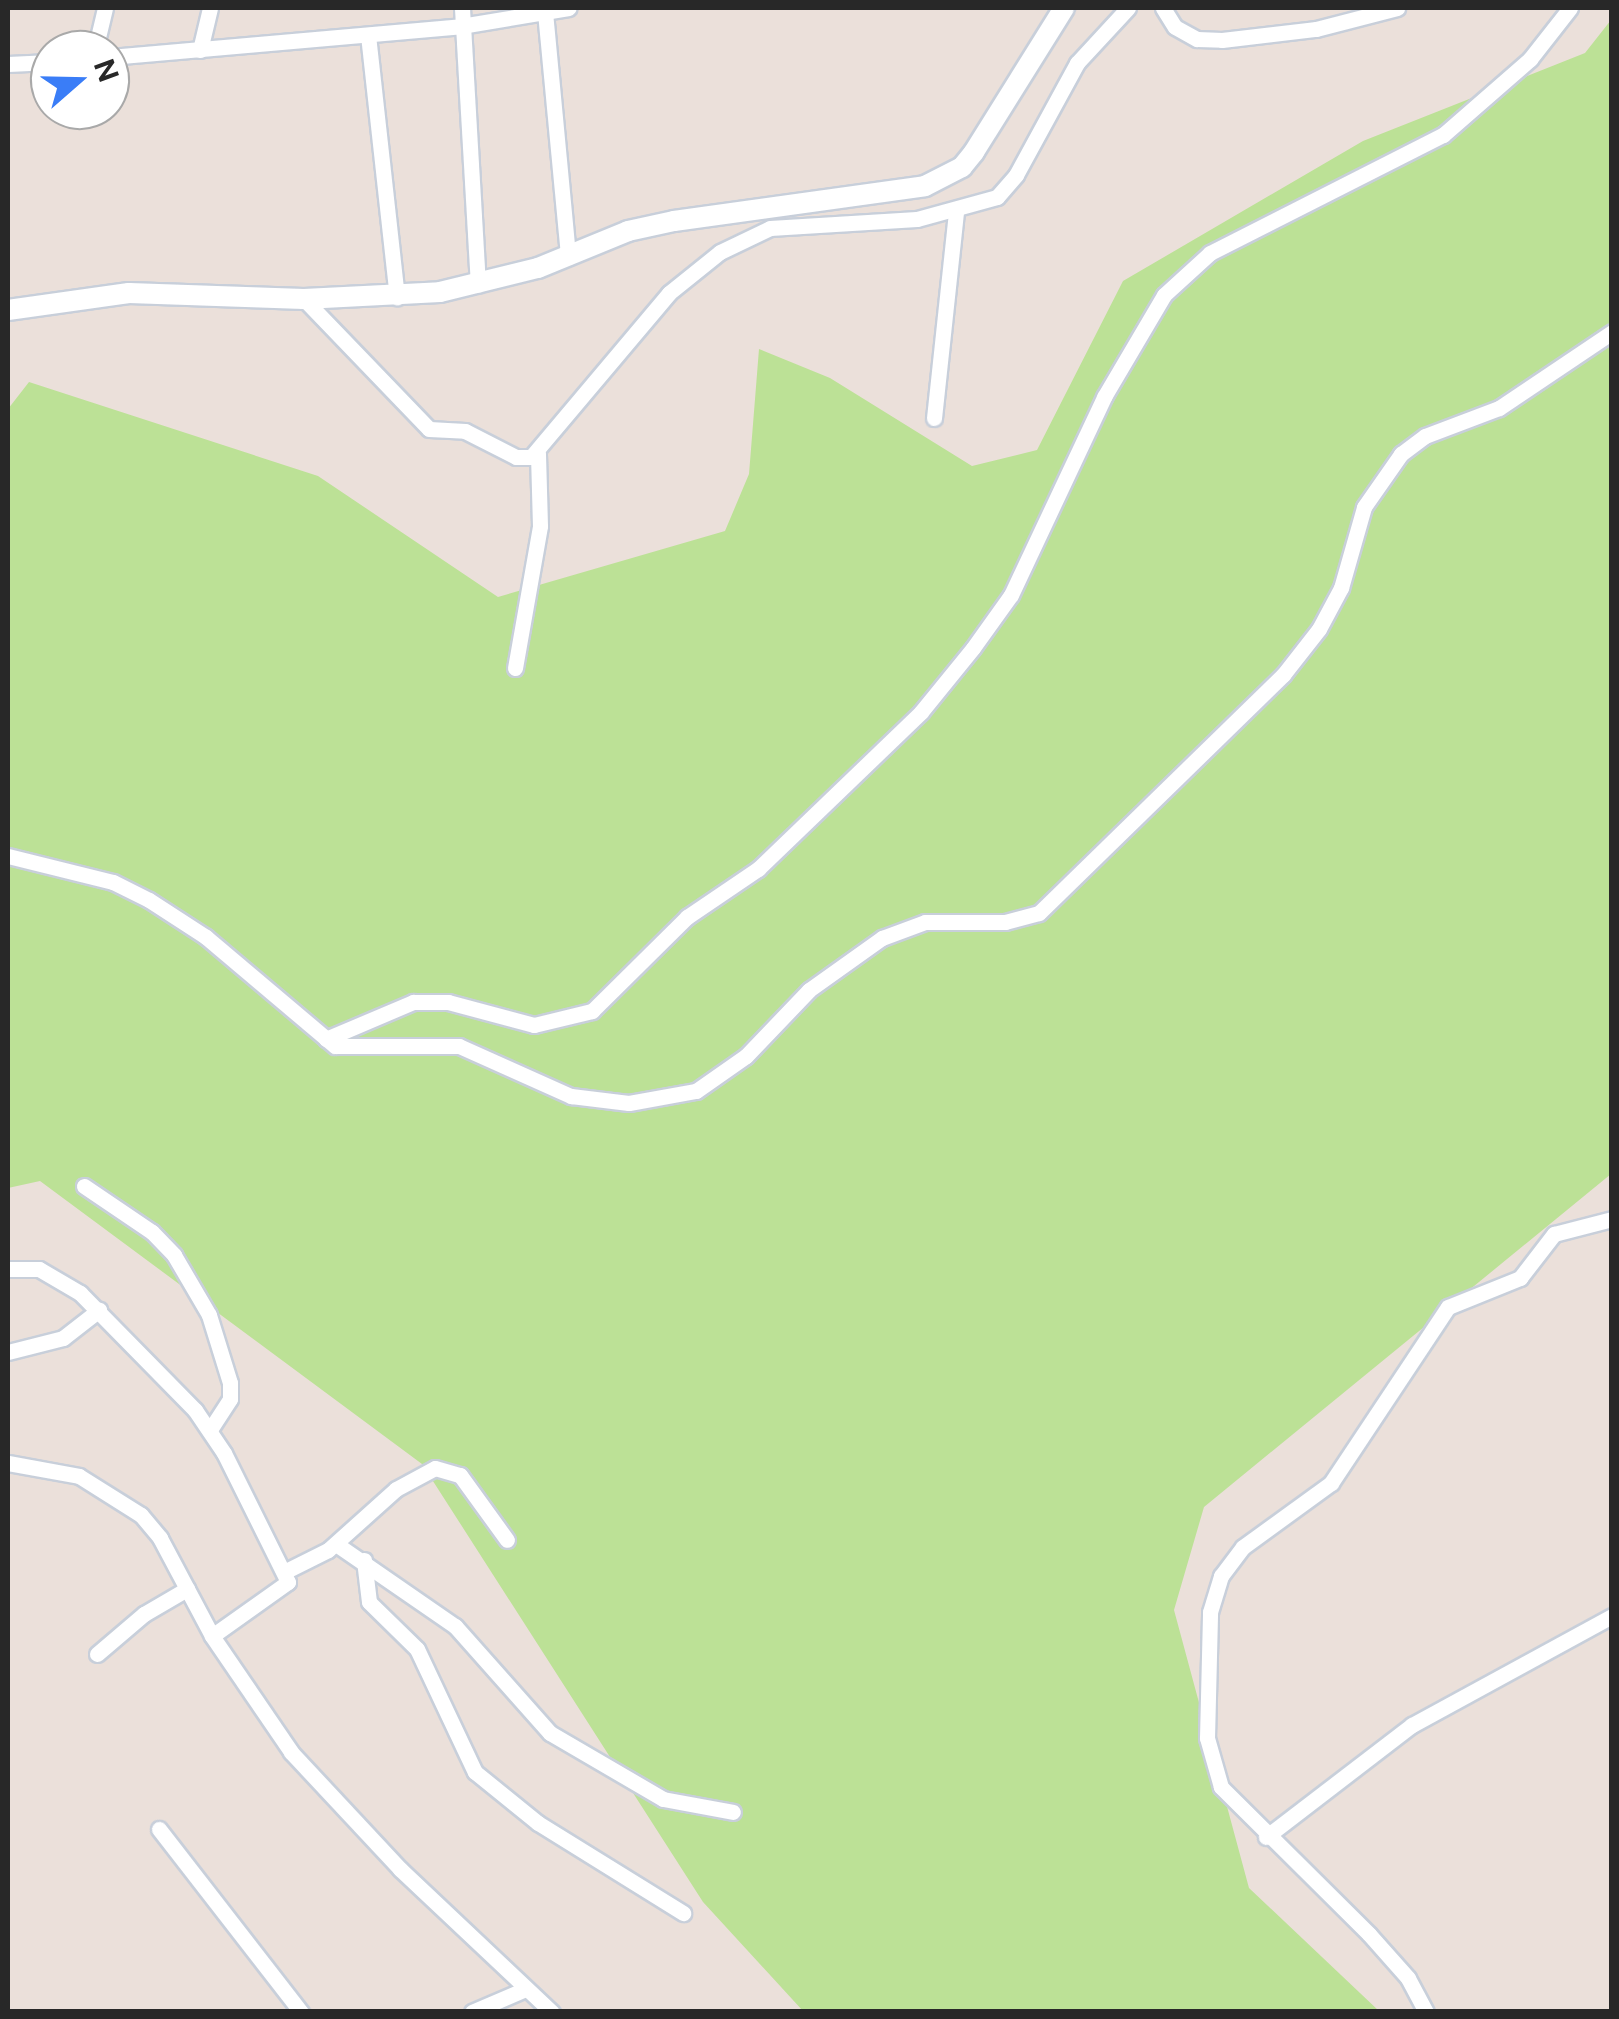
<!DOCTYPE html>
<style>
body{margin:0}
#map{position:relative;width:1619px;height:2019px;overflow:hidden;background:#ebe0da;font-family:"Public Sans",sans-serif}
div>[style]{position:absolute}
.green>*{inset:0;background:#bce196}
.roads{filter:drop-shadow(2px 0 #c8cfda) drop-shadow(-2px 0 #c8cfda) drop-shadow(0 2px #c8cfda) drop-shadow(0 -2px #c8cfda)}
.minor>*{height:15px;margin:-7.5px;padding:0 7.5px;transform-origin:7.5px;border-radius:7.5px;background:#fff}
.tertiary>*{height:20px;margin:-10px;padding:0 10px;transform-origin:10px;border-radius:10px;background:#fff}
span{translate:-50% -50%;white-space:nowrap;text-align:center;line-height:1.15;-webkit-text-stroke:9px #fff;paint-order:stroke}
.frame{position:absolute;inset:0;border:10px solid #282828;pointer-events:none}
.north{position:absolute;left:30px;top:30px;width:100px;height:100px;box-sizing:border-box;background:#fff;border:2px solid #a9a9a9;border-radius:50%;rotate:70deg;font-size:28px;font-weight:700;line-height:40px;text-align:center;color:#282828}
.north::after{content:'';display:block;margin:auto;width:35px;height:45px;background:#3a7df7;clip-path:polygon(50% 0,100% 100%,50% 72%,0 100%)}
</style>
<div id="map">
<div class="green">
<i style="clip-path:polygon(1611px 20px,1611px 1174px,1204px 1507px,1174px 1610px,1249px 1888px,1379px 2011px,803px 2011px,703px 1902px,422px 1464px,40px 1181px,8px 1188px,8px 409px,29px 382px,318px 476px,498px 597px,725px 531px,749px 474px,759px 349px,830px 378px,972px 466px,1037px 450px,1123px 281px,1363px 141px,1585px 53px)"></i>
</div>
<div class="roads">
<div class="minor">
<i style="left:462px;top:8px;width:277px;rotate:86.7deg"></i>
<i style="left:1163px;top:8px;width:22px;rotate:58deg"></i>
<i style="left:1175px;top:27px;width:25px;rotate:29deg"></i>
<i style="left:1197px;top:39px;width:25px;rotate:2deg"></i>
<i style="left:1222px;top:40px;width:95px;rotate:-6.7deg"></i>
<i style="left:1316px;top:29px;width:84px;rotate:-14.5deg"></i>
<i style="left:545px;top:12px;width:246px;rotate:84.6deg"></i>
<i style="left:368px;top:35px;width:264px;rotate:83.7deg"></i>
<i style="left:95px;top:50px;width:43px;rotate:-76.6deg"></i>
<i style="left:200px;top:50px;width:43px;rotate:-76.6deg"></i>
<i style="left:110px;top:57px;width:352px;rotate:-5deg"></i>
<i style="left:461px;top:26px;width:109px;rotate:-9.5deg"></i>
<i style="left:8px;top:64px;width:42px;rotate:-2.7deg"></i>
<i style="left:304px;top:299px;width:180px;rotate:46.1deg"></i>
<i style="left:429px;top:429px;width:36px;rotate:3deg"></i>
<i style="left:465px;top:431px;width:57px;rotate:27deg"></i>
<i style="left:516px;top:457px;width:15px"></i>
<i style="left:531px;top:457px;width:214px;rotate:-49.9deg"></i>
<i style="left:669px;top:293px;width:65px;rotate:-38.8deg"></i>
<i style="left:720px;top:252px;width:55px;rotate:-25.6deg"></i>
<i style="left:770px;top:228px;width:147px;rotate:-3.5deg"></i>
<i style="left:917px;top:219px;width:83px;rotate:-15.4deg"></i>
<i style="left:997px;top:197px;width:29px;rotate:-49deg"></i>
<i style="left:1016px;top:175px;width:128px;rotate:-61.4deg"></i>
<i style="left:1077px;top:63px;width:75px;rotate:-47.2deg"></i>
<i style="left:934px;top:418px;width:207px;rotate:-83.9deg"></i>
<i style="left:515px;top:668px;width:144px;rotate:-80deg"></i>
<i style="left:540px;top:526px;width:73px;rotate:-91.6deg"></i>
<i style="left:8px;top:856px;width:108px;rotate:13.9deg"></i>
<i style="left:113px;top:882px;width:40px;rotate:26.6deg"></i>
<i style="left:149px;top:900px;width:68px;rotate:33deg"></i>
<i style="left:206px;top:937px;width:169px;rotate:40.2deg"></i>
<i style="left:335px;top:1046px;width:124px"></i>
<i style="left:459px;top:1046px;width:123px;rotate:24.1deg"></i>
<i style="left:571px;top:1096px;width:58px;rotate:6.9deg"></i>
<i style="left:629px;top:1103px;width:68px;rotate:-10.2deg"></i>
<i style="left:696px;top:1091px;width:61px;rotate:-35deg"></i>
<i style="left:746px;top:1056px;width:91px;rotate:-46.3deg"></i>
<i style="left:809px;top:990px;width:90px;rotate:-35.5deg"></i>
<i style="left:882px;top:938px;width:46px;rotate:-20.4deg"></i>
<i style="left:925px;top:922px;width:80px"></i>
<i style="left:1005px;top:922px;width:35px;rotate:-15deg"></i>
<i style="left:1039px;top:913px;width:341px;rotate:-44.3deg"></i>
<i style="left:1283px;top:675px;width:58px;rotate:-52deg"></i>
<i style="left:1319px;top:629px;width:47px;rotate:-61.8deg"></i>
<i style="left:1341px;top:588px;width:84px;rotate:-74.1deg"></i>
<i style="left:1364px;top:507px;width:65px;rotate:-55.1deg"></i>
<i style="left:1401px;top:454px;width:30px;rotate:-37deg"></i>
<i style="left:1425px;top:436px;width:79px;rotate:-20.7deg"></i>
<i style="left:1499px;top:408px;width:136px;rotate:-33.9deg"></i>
<i style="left:326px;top:1039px;width:95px;rotate:-23deg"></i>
<i style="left:413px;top:1002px;width:35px"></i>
<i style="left:448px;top:1002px;width:89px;rotate:15deg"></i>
<i style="left:534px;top:1025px;width:60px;rotate:-13.6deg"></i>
<i style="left:592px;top:1011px;width:134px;rotate:-44.7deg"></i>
<i style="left:687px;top:917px;width:86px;rotate:-34.1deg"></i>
<i style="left:758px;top:869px;width:226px;rotate:-43.9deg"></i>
<i style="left:921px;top:712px;width:82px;rotate:-50.9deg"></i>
<i style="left:973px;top:648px;width:65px;rotate:-54.4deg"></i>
<i style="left:1011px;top:595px;width:219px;rotate:-64.8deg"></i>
<i style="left:1104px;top:397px;width:118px;rotate:-59.5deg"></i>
<i style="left:1164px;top:295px;width:62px;rotate:-42.4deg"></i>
<i style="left:1210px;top:253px;width:261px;rotate:-26.9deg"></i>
<i style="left:1443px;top:135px;width:116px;rotate:-41.1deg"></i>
<i style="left:1530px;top:59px;width:65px;rotate:-51.9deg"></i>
<i style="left:84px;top:1186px;width:82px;rotate:34.1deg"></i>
<i style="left:152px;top:1232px;width:32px;rotate:46deg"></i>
<i style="left:174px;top:1255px;width:69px;rotate:59.7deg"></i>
<i style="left:209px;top:1315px;width:71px;rotate:72.8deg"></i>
<i style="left:230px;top:1383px;width:16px;rotate:90deg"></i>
<i style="left:230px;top:1399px;width:37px;rotate:123deg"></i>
<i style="left:8px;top:1269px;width:31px"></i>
<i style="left:39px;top:1269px;width:48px;rotate:30.3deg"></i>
<i style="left:80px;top:1293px;width:164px;rotate:45.5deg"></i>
<i style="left:195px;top:1410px;width:52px;rotate:56deg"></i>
<i style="left:224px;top:1453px;width:144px;rotate:63.6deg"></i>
<i style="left:288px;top:1582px;width:93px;rotate:144.6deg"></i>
<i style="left:8px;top:1352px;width:57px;rotate:-14.3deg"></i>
<i style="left:63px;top:1338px;width:46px;rotate:-37.9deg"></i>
<i style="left:8px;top:1463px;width:72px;rotate:10.4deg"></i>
<i style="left:79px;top:1476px;width:73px;rotate:32.2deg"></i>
<i style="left:141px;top:1515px;width:30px;rotate:50deg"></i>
<i style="left:160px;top:1538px;width:111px;rotate:62deg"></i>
<i style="left:212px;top:1636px;width:140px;rotate:55.7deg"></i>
<i style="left:291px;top:1752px;width:160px;rotate:47deg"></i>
<i style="left:400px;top:1869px;width:209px;rotate:43.3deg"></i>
<i style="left:336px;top:1544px;width:145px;rotate:34.6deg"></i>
<i style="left:455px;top:1626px;width:143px;rotate:48.4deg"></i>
<i style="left:550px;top:1733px;width:131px;rotate:30.3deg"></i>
<i style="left:663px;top:1799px;width:71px;rotate:10.5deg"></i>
<i style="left:364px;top:1560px;width:42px;rotate:83.2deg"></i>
<i style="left:369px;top:1602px;width:67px;rotate:44.4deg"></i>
<i style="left:417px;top:1649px;width:136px;rotate:64.8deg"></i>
<i style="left:475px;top:1772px;width:81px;rotate:39deg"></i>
<i style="left:538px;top:1823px;width:171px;rotate:31.8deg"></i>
<i style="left:286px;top:1571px;width:47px;rotate:-26.6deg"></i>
<i style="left:328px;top:1550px;width:91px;rotate:-41.9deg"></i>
<i style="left:396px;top:1489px;width:44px;rotate:-28.3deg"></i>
<i style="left:435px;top:1468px;width:26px;rotate:16deg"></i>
<i style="left:460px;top:1475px;width:80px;rotate:54.1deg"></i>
<i style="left:97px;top:1654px;width:62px;rotate:-40.4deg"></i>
<i style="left:144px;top:1614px;width:50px;rotate:-30.2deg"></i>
<i style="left:159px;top:1829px;width:232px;rotate:52.2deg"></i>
<i style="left:1266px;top:1837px;width:184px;rotate:-37.5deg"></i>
<i style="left:1412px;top:1725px;width:228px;rotate:-28.6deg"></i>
<i style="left:472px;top:2012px;width:56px;rotate:-23.3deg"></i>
<i style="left:1426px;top:2012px;width:38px;rotate:-118deg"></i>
<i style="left:1408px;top:1978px;width:59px;rotate:-131.6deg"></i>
<i style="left:1369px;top:1934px;width:209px;rotate:-135.2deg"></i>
<i style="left:1221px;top:1787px;width:51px;rotate:-105.9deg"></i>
<i style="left:1207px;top:1738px;width:126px;rotate:-88.6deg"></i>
<i style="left:1210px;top:1612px;width:38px;rotate:-73deg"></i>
<i style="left:1221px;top:1576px;width:36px;rotate:-53deg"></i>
<i style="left:1243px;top:1547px;width:109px;rotate:-36deg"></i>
<i style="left:1331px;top:1483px;width:211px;rotate:-56.4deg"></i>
<i style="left:1448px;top:1307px;width:78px;rotate:-21.9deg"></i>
<i style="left:1520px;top:1278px;width:56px;rotate:-52.3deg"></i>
<i style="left:1554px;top:1234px;width:60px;rotate:-14.5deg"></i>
</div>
<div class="tertiary">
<i style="left:8px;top:310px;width:122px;rotate:-8deg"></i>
<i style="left:129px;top:293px;width:175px;rotate:2deg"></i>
<i style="left:304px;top:299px;width:136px;rotate:-2.9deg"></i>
<i style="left:440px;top:292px;width:101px;rotate:-13.8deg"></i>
<i style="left:538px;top:268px;width:97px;rotate:-22.3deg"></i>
<i style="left:628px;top:231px;width:47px;rotate:-12.3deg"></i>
<i style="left:674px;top:221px;width:253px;rotate:-7.9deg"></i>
<i style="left:925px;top:186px;width:42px;rotate:-27.2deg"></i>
<i style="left:962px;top:167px;width:19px;rotate:-51deg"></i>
<i style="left:974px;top:152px;width:170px;rotate:-58deg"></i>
</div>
</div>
<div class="frame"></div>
<div class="north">N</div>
</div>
